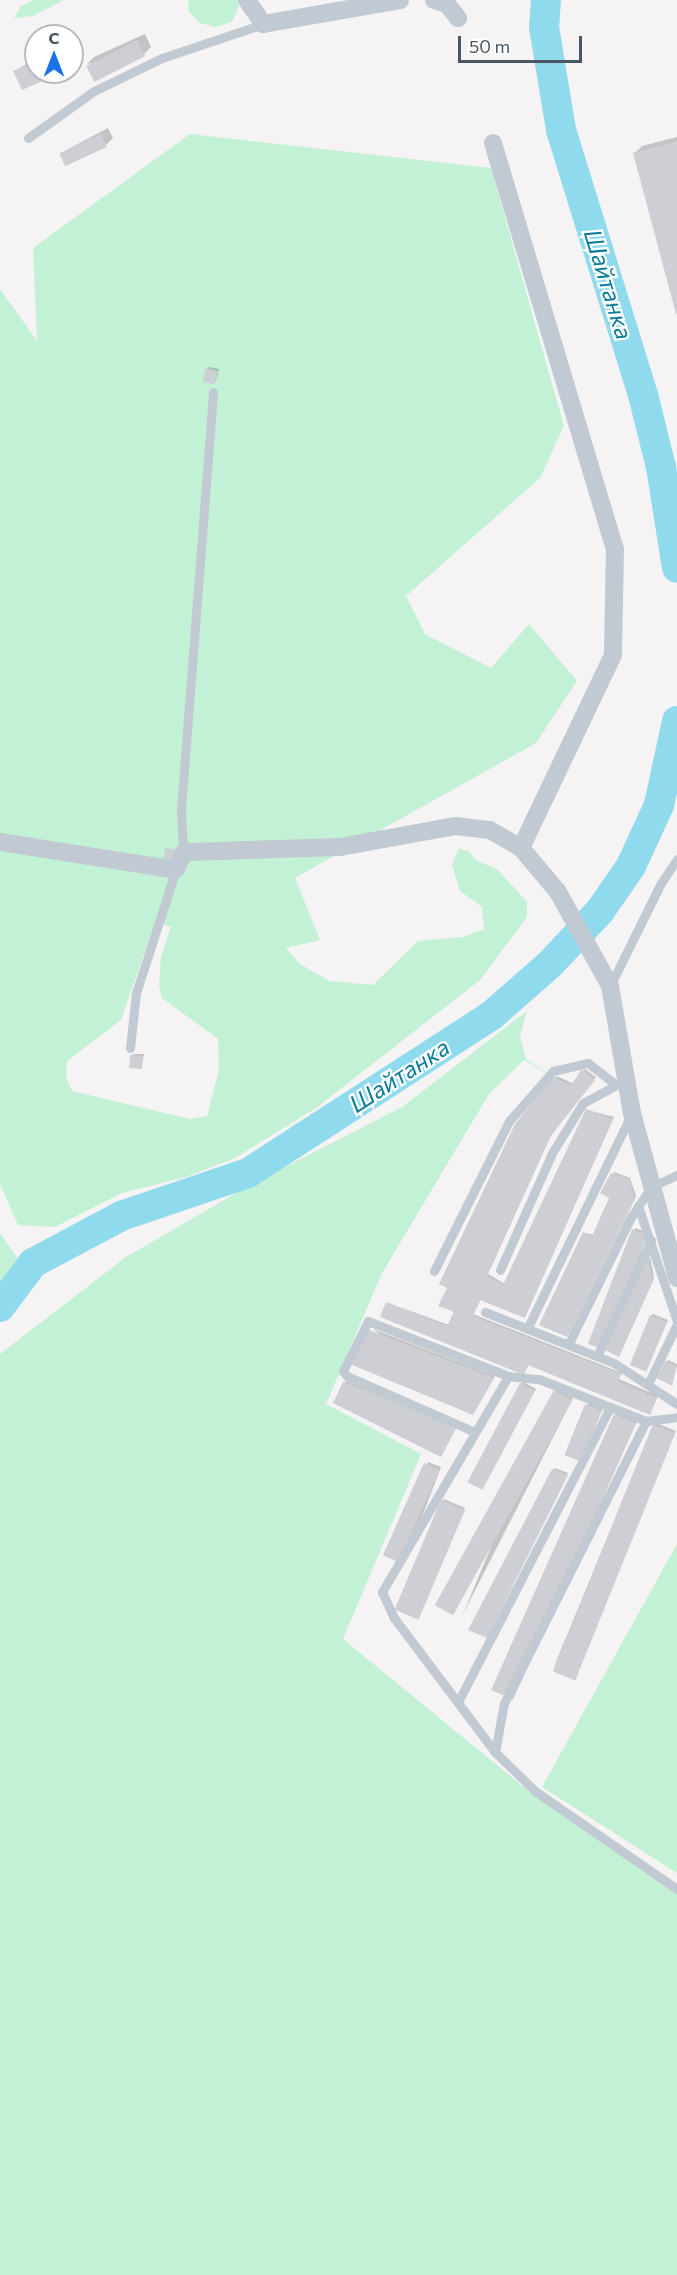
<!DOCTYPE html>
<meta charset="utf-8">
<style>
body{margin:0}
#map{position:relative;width:677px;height:2275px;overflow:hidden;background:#f5f3f3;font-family:Commissioner,sans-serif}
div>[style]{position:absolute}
.green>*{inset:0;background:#c3f1d5}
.shadow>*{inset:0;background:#0003;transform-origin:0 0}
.river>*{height:30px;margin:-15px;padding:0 15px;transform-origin:15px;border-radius:15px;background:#90daee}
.building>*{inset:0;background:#cdcfd5;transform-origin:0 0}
.service>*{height:9px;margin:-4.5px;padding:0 4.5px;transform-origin:4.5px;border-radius:4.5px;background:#c1cad2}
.minor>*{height:18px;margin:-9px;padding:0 9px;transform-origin:9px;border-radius:9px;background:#c1cad2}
span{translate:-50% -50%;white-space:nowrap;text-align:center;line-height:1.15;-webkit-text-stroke:4.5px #fff;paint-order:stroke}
.water-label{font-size:24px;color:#0c7c9b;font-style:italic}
.north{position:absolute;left:24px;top:24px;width:60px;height:60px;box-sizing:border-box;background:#fff;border:2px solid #b7bbc0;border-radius:50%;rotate:0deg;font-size:16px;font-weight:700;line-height:24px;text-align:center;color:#4a5661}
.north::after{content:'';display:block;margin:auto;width:21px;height:27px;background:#1a73e8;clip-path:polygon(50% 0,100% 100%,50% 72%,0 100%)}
.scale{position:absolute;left:458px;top:36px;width:124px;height:27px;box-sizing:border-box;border:3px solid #4a5661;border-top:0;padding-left:8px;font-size:18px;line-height:21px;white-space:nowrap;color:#4a5661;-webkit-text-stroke:4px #fff;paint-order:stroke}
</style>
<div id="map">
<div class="green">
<i style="clip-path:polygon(34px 0,64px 0,33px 16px,14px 18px,21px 6px)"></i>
<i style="clip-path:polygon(188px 0,237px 0,239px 6px,232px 22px,215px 27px,200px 23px,189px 12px)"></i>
<i style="clip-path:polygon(evenodd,190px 134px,491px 168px,564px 426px,540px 478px,406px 596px,425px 634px,491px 668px,529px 624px,577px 681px,536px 743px,295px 878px,320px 940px,286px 948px,300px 964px,330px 981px,373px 985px,418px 941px,463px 937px,484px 929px,482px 907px,460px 891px,452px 865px,459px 848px,470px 852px,474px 859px,498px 870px,527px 902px,527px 917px,480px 980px,316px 1108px,235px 1158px,186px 1177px,122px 1193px,55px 1227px,18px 1225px,0 1184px,0 289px,37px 341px,33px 248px,190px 134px,155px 922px,171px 927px,161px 956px,159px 986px,162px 998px,218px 1039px,219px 1070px,207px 1116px,190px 1119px,72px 1091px,66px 1078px,67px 1061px,121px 1020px,155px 922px)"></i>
<i style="clip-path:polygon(527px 1011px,520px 1036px,526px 1059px,553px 1077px,524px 1060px,489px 1094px,382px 1273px,326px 1404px,421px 1454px,343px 1639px,536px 1797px,677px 1886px,677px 2275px,0 2275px,0 1354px,126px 1257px,250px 1185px,402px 1107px)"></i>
<i style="clip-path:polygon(0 1233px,18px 1259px,0 1283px)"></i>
<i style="clip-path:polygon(677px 1544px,677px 1873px,542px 1787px)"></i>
</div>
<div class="shadow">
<i style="clip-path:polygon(145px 34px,151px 47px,144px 54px,87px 64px,94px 57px)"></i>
<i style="clip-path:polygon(36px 58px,36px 72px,53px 72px,48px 77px,15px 71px)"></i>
<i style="clip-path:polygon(108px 128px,113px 138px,106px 145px,61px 153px)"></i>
<i style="clip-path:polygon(677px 137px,677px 311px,635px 153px,642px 146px)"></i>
<i style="clip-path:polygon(209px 367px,219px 369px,215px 383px,208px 369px)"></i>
<i style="clip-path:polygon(134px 1054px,144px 1054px,141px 1068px,132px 1055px)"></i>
<i style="clip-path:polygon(585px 1069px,596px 1077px,552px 1133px,488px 1274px,505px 1284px,587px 1110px,614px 1117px,526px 1314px,481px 1299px,473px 1314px,622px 1373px,619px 1379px,658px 1396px,650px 1413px,529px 1364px,524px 1373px,388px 1303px,449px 1325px,517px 1124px,557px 1076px,574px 1084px)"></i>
<i style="clip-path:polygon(614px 1172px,630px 1178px,636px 1196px,569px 1334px,585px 1233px,594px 1235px,611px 1198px)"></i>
<i style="left:635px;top:1228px;width:14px;height:124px;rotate:21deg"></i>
<i style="clip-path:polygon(650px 1256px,654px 1278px,619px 1355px,607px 1349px)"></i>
<i style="clip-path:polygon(653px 1314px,668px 1320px,647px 1368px,651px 1316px)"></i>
<i style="clip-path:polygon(373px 1329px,495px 1376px,475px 1411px)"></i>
<i style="clip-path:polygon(668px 1360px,677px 1364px,672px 1384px,666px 1362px)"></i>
<i style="clip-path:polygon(346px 1381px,458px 1423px,442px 1453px,344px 1383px)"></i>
<i style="clip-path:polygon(523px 1382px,536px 1389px,478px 1481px,521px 1384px)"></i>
<i style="clip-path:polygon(557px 1390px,573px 1398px,463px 1614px,556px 1391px)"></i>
<i style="clip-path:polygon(589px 1403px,603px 1409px,579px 1458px,587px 1405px)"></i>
<i style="clip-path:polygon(617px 1413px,637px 1422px,499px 1691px,616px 1415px)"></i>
<i style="clip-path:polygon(656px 1423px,676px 1431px,553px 1669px,654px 1425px)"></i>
<i style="left:428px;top:1462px;width:14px;height:103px;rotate:21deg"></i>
<i style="clip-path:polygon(555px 1468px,568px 1473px,488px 1634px,553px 1470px)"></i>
<i style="clip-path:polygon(444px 1499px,465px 1508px,415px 1613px,443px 1501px)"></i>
</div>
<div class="river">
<i style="left:546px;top:0;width:27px;rotate:94deg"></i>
<i style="left:544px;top:27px;width:104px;rotate:80.6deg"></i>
<i style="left:561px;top:130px;width:277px;rotate:72.8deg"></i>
<i style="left:643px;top:395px;width:74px;rotate:76deg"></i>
<i style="left:661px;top:467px;width:102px;rotate:81deg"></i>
<i style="left:0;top:1307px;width:55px;rotate:-53.1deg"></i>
<i style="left:33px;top:1263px;width:100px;rotate:-28.1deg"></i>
<i style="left:121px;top:1216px;width:134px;rotate:-18.7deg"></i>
<i style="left:248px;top:1173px;width:291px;rotate:-32.9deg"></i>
<i style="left:492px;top:1015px;width:77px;rotate:-41.3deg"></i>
<i style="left:550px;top:964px;width:73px;rotate:-46.7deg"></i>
<i style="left:600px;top:911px;width:55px;rotate:-55.4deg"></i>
<i style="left:631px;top:866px;width:67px;rotate:-65.3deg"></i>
<i style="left:659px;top:805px;width:86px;rotate:-77.9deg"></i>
</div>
<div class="building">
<i style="left:137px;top:40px;width:18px;height:57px;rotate:63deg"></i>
<i style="clip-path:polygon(36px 61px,36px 72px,46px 72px,49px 78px,22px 90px,13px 71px)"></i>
<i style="left:101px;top:134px;width:14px;height:46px;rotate:65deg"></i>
<i style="clip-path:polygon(677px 141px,677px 314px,676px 314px,633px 153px)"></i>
<i style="left:206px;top:368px;width:12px;height:14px;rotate:14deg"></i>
<i style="left:165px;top:848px;width:10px;height:11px;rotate:6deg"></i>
<i style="left:130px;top:1055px;width:13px;height:13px;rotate:4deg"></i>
<i style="clip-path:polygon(582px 1069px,595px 1080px,550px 1137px,487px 1276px,503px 1285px,586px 1109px,613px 1119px,525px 1318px,480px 1300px,473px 1316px,621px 1374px,618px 1381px,657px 1398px,650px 1415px,528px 1365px,524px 1375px,380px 1317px,386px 1302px,447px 1326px,454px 1312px,438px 1306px,447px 1288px,439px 1284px,515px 1124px,553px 1077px,571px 1085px)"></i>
<i style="clip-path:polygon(611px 1173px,629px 1179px,635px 1199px,567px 1337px,539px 1325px,583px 1232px,592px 1236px,609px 1198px,600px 1193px)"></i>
<i style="left:632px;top:1229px;width:17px;height:123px;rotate:21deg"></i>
<i style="clip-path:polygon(648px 1256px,653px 1281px,619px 1357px,605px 1350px)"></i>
<i style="left:650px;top:1315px;width:18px;height:54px;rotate:22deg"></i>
<i style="clip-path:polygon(369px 1330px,494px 1378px,473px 1415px,350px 1364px)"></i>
<i style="clip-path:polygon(665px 1361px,677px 1366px,672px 1386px,657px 1378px)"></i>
<i style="clip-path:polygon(343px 1382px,458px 1425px,441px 1457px,333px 1403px)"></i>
<i style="left:520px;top:1383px;width:17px;height:112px;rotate:28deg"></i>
<i style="left:554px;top:1390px;width:21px;height:246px;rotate:29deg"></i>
<i style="left:585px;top:1404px;width:18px;height:55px;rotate:22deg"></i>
<i style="left:614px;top:1414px;width:24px;height:302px;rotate:24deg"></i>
<i style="left:653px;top:1424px;width:24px;height:267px;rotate:22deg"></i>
<i style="left:424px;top:1463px;width:17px;height:101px;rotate:24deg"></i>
<i style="clip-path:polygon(552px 1469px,568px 1475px,487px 1638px,468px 1630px)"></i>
<i style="left:441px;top:1500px;width:26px;height:119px;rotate:23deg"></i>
</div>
<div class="service">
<i style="left:28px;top:138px;width:81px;rotate:-35.5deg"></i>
<i style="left:94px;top:91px;width:76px;rotate:-25.9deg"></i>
<i style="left:162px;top:58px;width:107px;rotate:-18.6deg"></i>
<i style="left:183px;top:854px;width:45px;rotate:-92.5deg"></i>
<i style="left:181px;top:809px;width:418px;rotate:-85.6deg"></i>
<i style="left:610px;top:986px;width:115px;rotate:-63.7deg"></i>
<i style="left:661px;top:883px;width:29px;rotate:-56deg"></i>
<i style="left:130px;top:1048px;width:55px;rotate:-83.8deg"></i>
<i style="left:136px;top:993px;width:130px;rotate:-72.1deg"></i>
<i style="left:638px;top:1206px;width:121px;rotate:71.3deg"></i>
<i style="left:500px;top:1270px;width:128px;rotate:-66deg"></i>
<i style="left:552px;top:1153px;width:59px;rotate:-58.2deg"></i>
<i style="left:583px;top:1103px;width:42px;rotate:-28.4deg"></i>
<i style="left:434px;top:1271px;width:168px;rotate:-63.4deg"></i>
<i style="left:509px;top:1121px;width:67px;rotate:-48.7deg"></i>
<i style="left:553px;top:1071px;width:36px;rotate:-13deg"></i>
<i style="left:588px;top:1063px;width:36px;rotate:38deg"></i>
<i style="left:485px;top:1312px;width:139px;rotate:21.6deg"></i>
<i style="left:614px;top:1363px;width:75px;rotate:33.1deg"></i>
<i style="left:527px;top:1329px;width:238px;rotate:-64.1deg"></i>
<i style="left:568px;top:1345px;width:143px;rotate:-63.8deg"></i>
<i style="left:631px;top:1217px;width:36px;rotate:-56deg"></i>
<i style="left:651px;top:1187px;width:29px;rotate:-25deg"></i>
<i style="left:597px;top:1356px;width:128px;rotate:-65deg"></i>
<i style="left:648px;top:1384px;width:67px;rotate:-64.2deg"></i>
<i style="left:646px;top:1421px;width:316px;rotate:116.7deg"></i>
<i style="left:504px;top:1703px;width:50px;rotate:100.4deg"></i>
<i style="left:495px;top:1752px;width:56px;rotate:44.3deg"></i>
<i style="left:535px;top:1791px;width:173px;rotate:34.6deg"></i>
<i style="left:475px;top:1432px;width:140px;rotate:-156.4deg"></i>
<i style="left:347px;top:1376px;width:6px;rotate:-129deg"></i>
<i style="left:343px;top:1371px;width:56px;rotate:-63.4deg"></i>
<i style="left:368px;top:1321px;width:150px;rotate:21.4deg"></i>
<i style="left:508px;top:1376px;width:31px;rotate:6deg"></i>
<i style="left:539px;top:1379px;width:115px;rotate:21.4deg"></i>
<i style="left:646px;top:1421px;width:31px;rotate:-7deg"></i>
<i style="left:459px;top:1700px;width:330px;rotate:-62.7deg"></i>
<i style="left:495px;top:1752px;width:168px;rotate:-127deg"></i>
<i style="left:394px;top:1618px;width:29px;rotate:-115deg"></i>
<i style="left:382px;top:1592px;width:250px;rotate:-59.7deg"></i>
</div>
<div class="minor">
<i style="left:247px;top:0;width:29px;rotate:56deg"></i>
<i style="left:263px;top:24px;width:139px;rotate:-9.9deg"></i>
<i style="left:434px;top:0;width:14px;rotate:17deg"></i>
<i style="left:447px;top:4px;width:18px;rotate:52deg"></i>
<i style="left:493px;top:143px;width:424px;rotate:73.3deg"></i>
<i style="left:615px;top:549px;width:106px;rotate:91.1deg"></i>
<i style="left:613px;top:655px;width:214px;rotate:115.5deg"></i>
<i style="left:0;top:842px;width:172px;rotate:9deg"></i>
<i style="left:170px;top:869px;width:6px"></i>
<i style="left:176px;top:869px;width:17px;rotate:-65deg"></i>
<i style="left:183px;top:854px;width:6px;rotate:-18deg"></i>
<i style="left:189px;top:852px;width:151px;rotate:-1.9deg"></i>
<i style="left:340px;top:847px;width:118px;rotate:-10.3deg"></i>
<i style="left:456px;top:826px;width:34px;rotate:7deg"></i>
<i style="left:490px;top:830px;width:36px;rotate:30deg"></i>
<i style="left:521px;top:848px;width:57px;rotate:49.9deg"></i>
<i style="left:558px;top:892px;width:107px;rotate:61deg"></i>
<i style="left:610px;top:986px;width:129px;rotate:80.2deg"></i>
<i style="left:632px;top:1113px;width:171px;rotate:74.7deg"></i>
</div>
<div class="water-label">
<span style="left:609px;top:284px;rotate:73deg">Шайтанка</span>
<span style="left:399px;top:1075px;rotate:-33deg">Шайтанка</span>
</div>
<div class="north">С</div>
<div class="scale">50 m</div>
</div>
